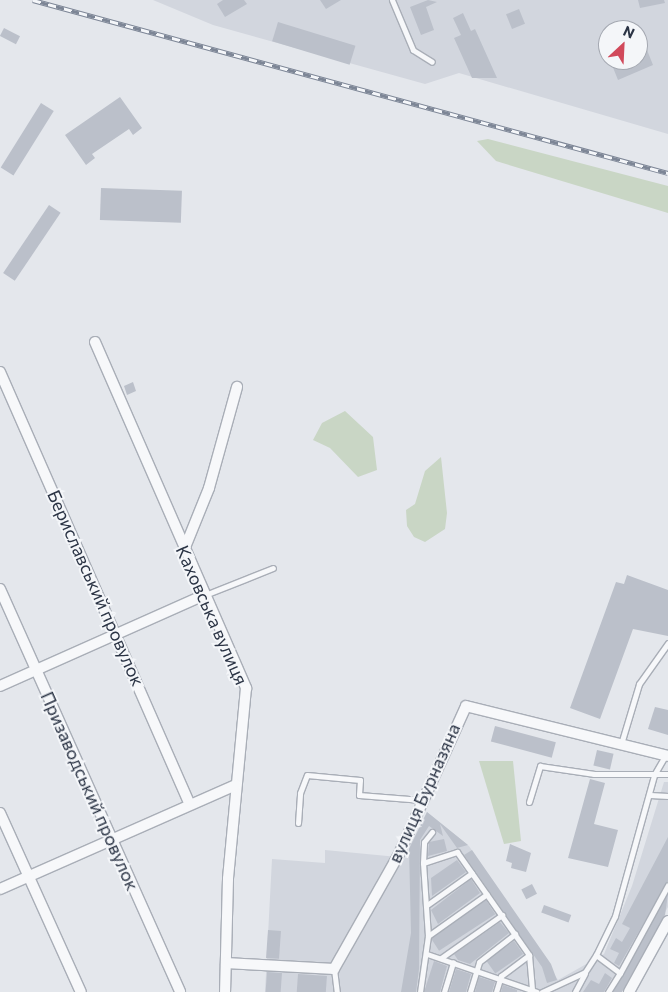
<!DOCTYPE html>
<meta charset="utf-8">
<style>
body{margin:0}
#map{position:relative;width:668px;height:992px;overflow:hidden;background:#e4e7ec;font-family:Commissioner,sans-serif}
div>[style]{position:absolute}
.built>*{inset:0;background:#d2d6de}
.green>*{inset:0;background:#c9d6c5}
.building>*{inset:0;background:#bbc0ca;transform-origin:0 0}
.roads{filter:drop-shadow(1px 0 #a9aeb7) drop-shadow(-1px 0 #a9aeb7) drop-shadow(0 1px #a9aeb7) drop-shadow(0 -1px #a9aeb7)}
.lane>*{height:5px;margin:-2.5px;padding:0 2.5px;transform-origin:2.5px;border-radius:2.5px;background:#f7f8fa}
.street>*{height:10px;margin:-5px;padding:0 5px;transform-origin:5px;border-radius:5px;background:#f7f8fa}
.rail>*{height:4.5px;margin-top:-2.25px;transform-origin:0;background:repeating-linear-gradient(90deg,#f4f6f9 0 8px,#7d8696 0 16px);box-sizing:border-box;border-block:1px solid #7d8696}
span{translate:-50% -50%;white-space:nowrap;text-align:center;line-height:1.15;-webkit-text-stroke:4px #f4f6f9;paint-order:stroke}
.street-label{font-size:18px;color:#2b3445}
.north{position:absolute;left:598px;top:20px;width:50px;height:50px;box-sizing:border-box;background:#f4f6f9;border:1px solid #a4a8b1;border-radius:50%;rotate:25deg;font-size:14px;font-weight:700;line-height:20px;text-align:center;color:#2b3445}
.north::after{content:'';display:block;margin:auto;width:18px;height:22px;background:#d1495b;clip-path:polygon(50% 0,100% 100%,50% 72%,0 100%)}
</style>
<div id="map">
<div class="built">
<i style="clip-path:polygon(evenodd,153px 0,668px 0,668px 134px,459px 73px,425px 84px,213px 25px,153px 0,608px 30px,638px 30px,638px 60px,608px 60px,608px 30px)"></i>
<i style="clip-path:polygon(664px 782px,668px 782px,668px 907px,620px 992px,265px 992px,272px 859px,325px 863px,325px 850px,408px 858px,409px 847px,427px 812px,469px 846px,558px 980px,604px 954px,632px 886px)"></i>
</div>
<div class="green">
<i style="clip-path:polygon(488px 139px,668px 186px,668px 213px,496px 161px,477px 141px)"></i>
<i style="clip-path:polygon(345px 411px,373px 437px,377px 470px,358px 477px,330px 448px,313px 440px,322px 423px)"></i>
<i style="clip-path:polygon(441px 457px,447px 513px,445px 529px,425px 542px,414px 537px,407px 526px,406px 510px,415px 504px,425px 471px)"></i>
<i style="clip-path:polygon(479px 761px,513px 761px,521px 841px,504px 844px)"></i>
</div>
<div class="building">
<i style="clip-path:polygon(223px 0,244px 0,247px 4px,225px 17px,217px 4px)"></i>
<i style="clip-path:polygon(320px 0,341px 0,326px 9px)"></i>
<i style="clip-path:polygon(428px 0,437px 2px,426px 7px,434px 30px,421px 35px,410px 7px)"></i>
<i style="clip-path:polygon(638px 0,664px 0,665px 3px,640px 8px)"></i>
<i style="left:519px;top:9px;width:16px;height:14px;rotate:68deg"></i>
<i style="clip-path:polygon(463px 13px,471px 31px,475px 29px,497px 78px,472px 78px,454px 38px,461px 35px,453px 18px)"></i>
<i style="left:278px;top:22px;width:81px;height:20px;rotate:17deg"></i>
<i style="left:4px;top:28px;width:18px;height:9px;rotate:27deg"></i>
<i style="clip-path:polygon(647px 50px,653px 65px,618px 80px,612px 65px,638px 60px,638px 54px)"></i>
<i style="clip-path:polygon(120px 97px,142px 128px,133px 135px,129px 129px,92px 154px,95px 158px,86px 165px,65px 135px)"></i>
<i style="left:41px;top:103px;width:15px;height:76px;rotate:32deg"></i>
<i style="left:101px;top:188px;width:81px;height:32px;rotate:2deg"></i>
<i style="left:49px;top:205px;width:14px;height:82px;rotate:34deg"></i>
<i style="clip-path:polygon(133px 382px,136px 391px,127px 395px,124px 386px)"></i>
<i style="clip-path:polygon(627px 575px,668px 590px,668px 636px,633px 629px,600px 719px,570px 708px,616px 582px,624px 584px)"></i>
<i style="clip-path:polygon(655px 707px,668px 710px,668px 735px,648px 729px)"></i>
<i style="left:495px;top:726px;width:63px;height:16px;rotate:15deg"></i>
<i style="left:597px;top:750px;width:17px;height:16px;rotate:13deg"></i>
<i style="clip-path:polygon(590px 779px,605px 783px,594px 824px,618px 830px,608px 867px,568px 858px)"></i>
<i style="clip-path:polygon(427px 812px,468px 845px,457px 848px,440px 824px,443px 836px,429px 826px,420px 840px,419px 969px,416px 992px,401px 992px,411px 933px,409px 849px)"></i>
<i style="clip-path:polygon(668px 837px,668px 881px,619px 966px,614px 963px,619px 953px,610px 949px,616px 938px,622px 942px,630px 928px,622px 924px)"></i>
<i style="clip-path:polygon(444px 839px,447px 851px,428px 856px,429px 842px)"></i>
<i style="clip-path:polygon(510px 844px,531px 853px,526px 872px,511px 868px,512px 863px,506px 861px)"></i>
<i style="clip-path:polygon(472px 850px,551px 964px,557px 980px,547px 983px,542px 967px,464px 855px)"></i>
<i style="clip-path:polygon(457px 860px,466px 872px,432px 896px,431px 878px)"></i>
<i style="clip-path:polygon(471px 879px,480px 893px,438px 924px,431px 910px)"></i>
<i style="left:532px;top:884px;width:11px;height:12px;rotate:63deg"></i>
<i style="clip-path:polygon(668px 894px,665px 915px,622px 992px,613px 992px)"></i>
<i style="left:486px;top:900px;width:17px;height:67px;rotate:57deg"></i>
<i style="left:544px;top:905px;width:29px;height:8px;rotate:20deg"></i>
<i style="clip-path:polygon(500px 922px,509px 933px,470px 964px,458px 960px,454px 954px)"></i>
<i style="left:268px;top:930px;width:13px;height:28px;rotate:4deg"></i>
<i style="left:514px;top:941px;width:16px;height:34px;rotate:55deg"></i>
<i style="clip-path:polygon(434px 961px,447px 966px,440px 992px,424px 992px)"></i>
<i style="clip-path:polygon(456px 969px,471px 974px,466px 992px,449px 992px)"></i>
<i style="left:267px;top:972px;width:15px;height:20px;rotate:4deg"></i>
<i style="clip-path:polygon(605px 973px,612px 978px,604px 992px,583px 992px,591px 980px,599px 984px)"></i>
<i style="left:298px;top:974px;width:29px;height:18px;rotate:4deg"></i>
<i style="clip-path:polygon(479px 977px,495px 982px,492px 992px,475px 992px)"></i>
<i style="clip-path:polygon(503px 985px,517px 990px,517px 992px,501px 992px)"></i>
</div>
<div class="roads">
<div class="lane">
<i style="left:392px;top:0;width:54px;rotate:67.2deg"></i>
<i style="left:413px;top:50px;width:22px;rotate:32deg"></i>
<i style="left:205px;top:595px;width:73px;rotate:-21.7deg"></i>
<i style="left:621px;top:744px;width:63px;rotate:-73.3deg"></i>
<i style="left:639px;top:684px;width:50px;rotate:-54.7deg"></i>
<i style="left:650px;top:795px;width:18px;rotate:3deg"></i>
<i style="left:529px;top:802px;width:38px;rotate:-73deg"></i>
<i style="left:540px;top:766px;width:55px;rotate:8.4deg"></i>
<i style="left:594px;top:774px;width:74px"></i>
<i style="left:298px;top:823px;width:30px;rotate:-86deg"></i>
<i style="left:300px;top:793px;width:19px;rotate:-69deg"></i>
<i style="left:307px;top:775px;width:53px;rotate:5.4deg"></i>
<i style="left:360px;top:780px;width:15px;rotate:94deg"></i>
<i style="left:359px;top:795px;width:63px;rotate:4.5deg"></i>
<i style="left:423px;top:863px;width:21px;rotate:-87deg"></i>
<i style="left:424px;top:842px;width:13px;rotate:-51deg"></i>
<i style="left:427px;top:905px;width:55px;rotate:-35.4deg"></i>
<i style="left:428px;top:936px;width:72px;rotate:-35.4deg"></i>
<i style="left:427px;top:954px;width:116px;rotate:19.1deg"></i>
<i style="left:596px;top:955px;width:30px;rotate:37deg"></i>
<i style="left:620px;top:973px;width:100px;rotate:-61.4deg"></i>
<i style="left:441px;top:958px;width:75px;rotate:-35.2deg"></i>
<i style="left:334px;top:969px;width:23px;rotate:83deg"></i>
<i style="left:420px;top:992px;width:57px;rotate:-81.9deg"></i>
<i style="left:428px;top:936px;width:73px;rotate:-93.9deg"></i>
<i style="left:423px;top:863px;width:36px;rotate:-18deg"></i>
<i style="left:457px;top:852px;width:126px;rotate:55deg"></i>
<i style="left:529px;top:955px;width:35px;rotate:85deg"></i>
<i style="left:444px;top:992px;width:31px;rotate:-73deg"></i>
<i style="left:470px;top:992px;width:31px;rotate:-73deg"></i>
<i style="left:479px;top:962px;width:46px;rotate:-37.9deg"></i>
<i style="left:496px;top:992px;width:17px;rotate:-73deg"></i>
<i style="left:501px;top:976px;width:35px;rotate:-37deg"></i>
<i style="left:542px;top:992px;width:47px;rotate:-24.9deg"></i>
<i style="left:585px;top:972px;width:20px;rotate:-57deg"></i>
<i style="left:596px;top:955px;width:43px;rotate:-64deg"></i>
<i style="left:615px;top:916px;width:146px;rotate:-74.5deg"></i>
<i style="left:654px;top:775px;width:22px;rotate:-60deg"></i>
<i style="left:575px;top:992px;width:21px;rotate:-62deg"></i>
<i style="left:608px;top:992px;width:22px;rotate:-58deg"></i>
</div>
<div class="street">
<i style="left:95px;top:342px;width:378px;rotate:66.4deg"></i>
<i style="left:246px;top:688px;width:192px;rotate:95.4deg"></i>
<i style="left:228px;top:879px;width:113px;rotate:91.5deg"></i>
<i style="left:0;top:372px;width:472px;rotate:66.3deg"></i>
<i style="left:184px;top:550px;width:67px;rotate:-68deg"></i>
<i style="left:209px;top:488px;width:105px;rotate:-74.5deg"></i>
<i style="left:0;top:589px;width:441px;rotate:65.9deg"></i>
<i style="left:0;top:686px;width:223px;rotate:-24deg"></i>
<i style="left:0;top:813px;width:196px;rotate:65.7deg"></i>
<i style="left:0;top:889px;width:258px;rotate:-23.8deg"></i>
<i style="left:226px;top:963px;width:108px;rotate:3.2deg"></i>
<i style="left:334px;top:969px;width:132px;rotate:-60.5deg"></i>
<i style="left:399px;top:854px;width:162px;rotate:-65.6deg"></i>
<i style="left:466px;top:706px;width:208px;rotate:13.9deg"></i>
<i style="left:629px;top:992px;width:81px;rotate:-61.2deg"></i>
</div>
</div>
<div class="rail">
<i style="left:33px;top:0;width:658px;rotate:15.24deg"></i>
</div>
<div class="street-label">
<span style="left:96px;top:588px;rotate:66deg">Бериславський провулок</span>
<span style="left:212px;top:615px;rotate:66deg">Каховська вулиця</span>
<span style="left:90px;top:791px;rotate:66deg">Призаводський провулок</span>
<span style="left:424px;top:793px;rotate:-66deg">вулиця Бурназяна</span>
</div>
<div class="north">N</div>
</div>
